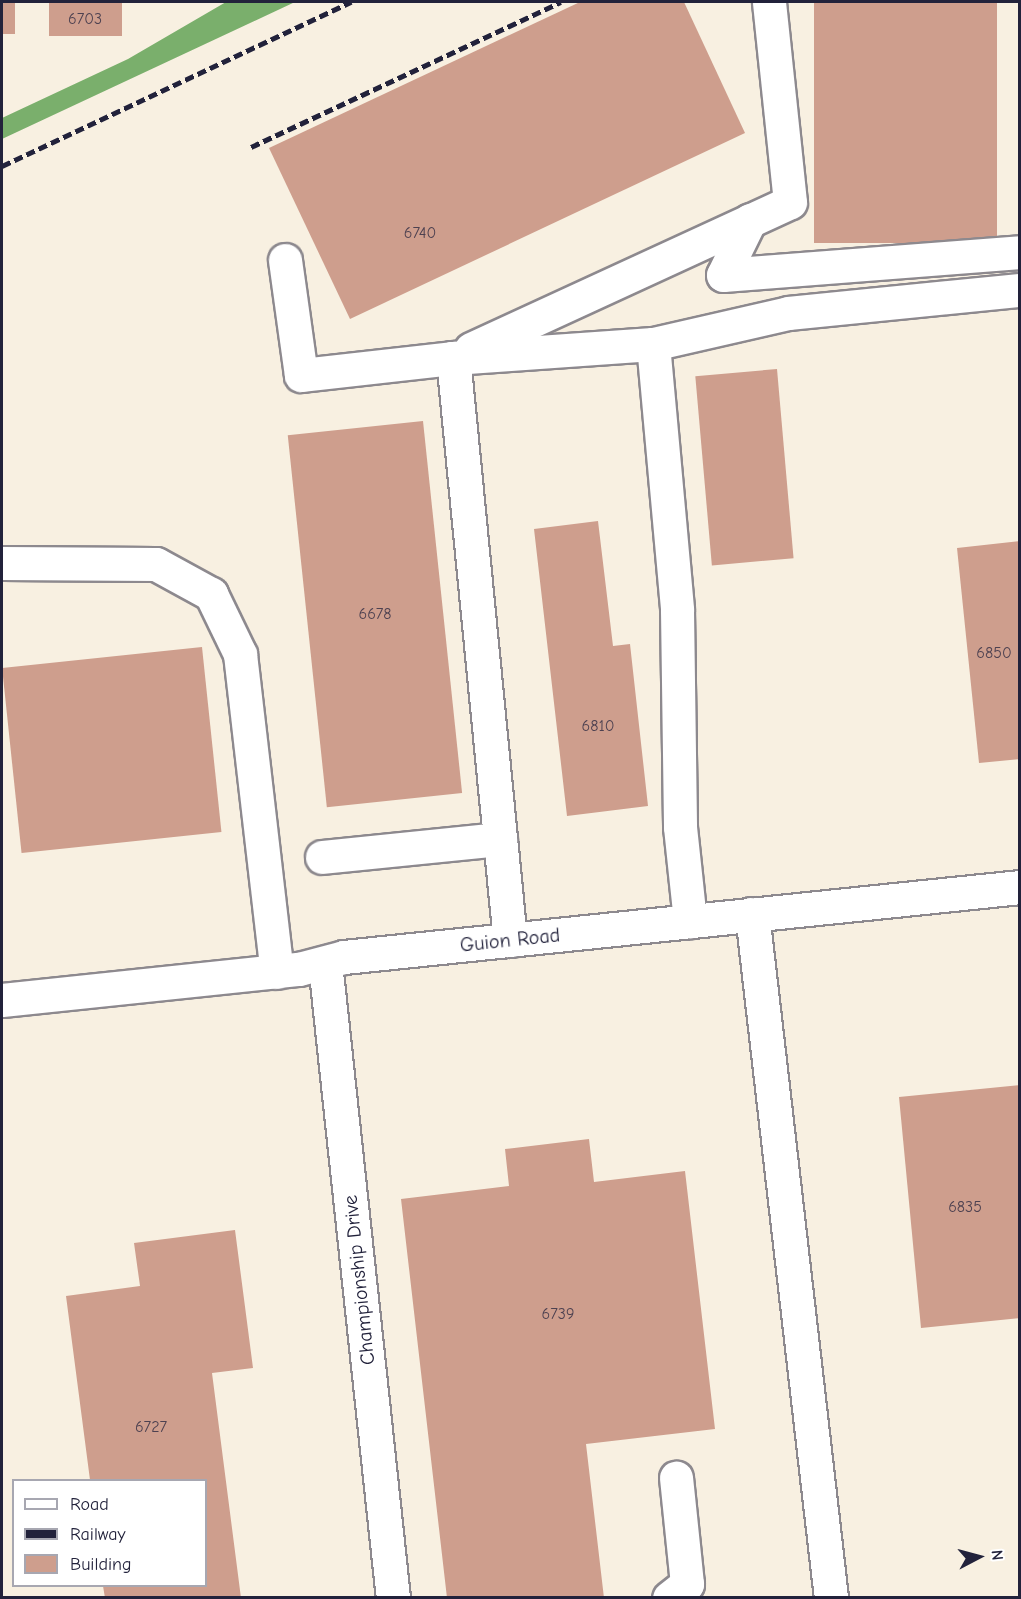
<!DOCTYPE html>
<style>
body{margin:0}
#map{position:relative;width:1021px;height:1599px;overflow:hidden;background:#f8f0e1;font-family:"Comic Neue",sans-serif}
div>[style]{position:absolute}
.forest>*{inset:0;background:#7aaf6c}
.building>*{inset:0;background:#ce9e8d;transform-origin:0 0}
.roads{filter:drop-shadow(2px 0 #8d898e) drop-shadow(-2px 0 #8d898e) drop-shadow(0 2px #8d898e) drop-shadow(0 -2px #8d898e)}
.minor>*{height:33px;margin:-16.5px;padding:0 16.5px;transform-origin:16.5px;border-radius:16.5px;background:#fff}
.rail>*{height:4.5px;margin-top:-2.25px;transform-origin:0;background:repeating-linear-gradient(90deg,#22223b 0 9px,transparent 0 13.5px)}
span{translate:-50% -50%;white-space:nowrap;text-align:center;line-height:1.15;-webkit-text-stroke:5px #fff;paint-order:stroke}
.number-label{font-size:16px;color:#4d4150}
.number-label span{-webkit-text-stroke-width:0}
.street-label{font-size:20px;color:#22223b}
.frame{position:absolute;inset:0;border:3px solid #22223b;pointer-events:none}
.legend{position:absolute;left:12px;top:1479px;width:195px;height:108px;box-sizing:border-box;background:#fff;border:2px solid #a7a7b1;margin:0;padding:8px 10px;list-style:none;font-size:18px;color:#22223b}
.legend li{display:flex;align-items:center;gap:12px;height:30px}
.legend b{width:30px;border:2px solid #a7a7b1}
.north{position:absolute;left:949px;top:1527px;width:60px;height:60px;-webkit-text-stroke:4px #fff;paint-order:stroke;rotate:84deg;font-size:16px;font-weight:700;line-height:24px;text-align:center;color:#22223b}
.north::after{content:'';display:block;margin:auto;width:21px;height:27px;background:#22223b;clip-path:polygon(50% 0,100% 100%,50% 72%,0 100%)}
</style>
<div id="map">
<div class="forest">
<i style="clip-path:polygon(226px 2px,295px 2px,2px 139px,2px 118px,128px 59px)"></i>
</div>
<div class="building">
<i style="left:2px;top:2px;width:13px;height:32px"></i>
<i style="left:49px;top:2px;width:73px;height:34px"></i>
<i style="clip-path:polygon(580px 2px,684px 2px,745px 133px,350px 319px,269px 148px)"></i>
<i style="left:814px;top:2px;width:183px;height:241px"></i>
<i style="left:777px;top:369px;width:190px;height:82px;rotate:85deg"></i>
<i style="left:423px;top:421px;width:374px;height:136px;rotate:84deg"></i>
<i style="clip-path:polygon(598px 521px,613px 646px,630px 644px,648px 806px,567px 816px,534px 529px)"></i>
<i style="clip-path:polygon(1020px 541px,1020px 759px,979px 763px,957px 548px)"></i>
<i style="left:202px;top:647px;width:186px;height:201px;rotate:84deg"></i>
<i style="clip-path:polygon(1020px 1085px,1020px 1318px,921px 1328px,899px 1097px)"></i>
<i style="clip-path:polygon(589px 1139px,594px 1182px,685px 1171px,715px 1429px,586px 1444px,604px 1598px,447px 1598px,401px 1199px,509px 1186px,505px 1149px)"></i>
<i style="clip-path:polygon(235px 1230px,253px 1368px,212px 1373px,241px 1598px,105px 1598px,103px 1586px,206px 1586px,206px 1480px,90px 1480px,66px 1296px,140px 1286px,134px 1243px)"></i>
</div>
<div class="roads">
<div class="minor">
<i style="left:750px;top:220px;width:61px;rotate:116.1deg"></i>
<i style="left:723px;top:275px;width:298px;rotate:-4.4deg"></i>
<i style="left:285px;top:260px;width:116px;rotate:82.1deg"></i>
<i style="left:301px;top:375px;width:153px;rotate:-6.4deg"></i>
<i style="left:453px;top:358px;width:585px;rotate:84.41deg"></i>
<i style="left:653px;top:344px;width:139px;rotate:-12.9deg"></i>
<i style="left:788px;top:313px;width:233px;rotate:-5.7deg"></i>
<i style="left:471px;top:349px;width:351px;rotate:-24.7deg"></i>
<i style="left:790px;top:202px;width:201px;rotate:-96deg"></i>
<i style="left:453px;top:358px;width:200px;rotate:-4deg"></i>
<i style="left:653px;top:344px;width:267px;rotate:84.8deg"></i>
<i style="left:677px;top:610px;width:217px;rotate:89.2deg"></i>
<i style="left:680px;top:827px;width:95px;rotate:83.9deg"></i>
<i style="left:2px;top:563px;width:154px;rotate:0.4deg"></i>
<i style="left:156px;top:564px;width:63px;rotate:28.6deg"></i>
<i style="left:211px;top:594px;width:67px;rotate:64.2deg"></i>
<i style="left:240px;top:654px;width:320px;rotate:83.4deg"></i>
<i style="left:322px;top:857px;width:179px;rotate:-5.8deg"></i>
<i style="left:752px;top:914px;width:689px;rotate:83.41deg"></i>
<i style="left:325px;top:963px;width:639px;rotate:83.89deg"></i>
<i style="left:2px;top:1000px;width:299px;rotate:-6deg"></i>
<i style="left:299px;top:969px;width:47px;rotate:-14.9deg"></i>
<i style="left:344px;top:957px;width:680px;rotate:-5.91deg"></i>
<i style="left:669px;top:1598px;width:23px;rotate:-38deg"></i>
<i style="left:687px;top:1584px;width:107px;rotate:-95.9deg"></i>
</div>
</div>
<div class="rail">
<i style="left:251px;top:147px;width:342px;rotate:-25.1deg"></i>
<i style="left:2px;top:166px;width:386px;rotate:-25.2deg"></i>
</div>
<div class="number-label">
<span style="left:85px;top:19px">6703</span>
<span style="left:420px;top:233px">6740</span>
<span style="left:375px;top:614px">6678</span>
<span style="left:994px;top:653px">6850</span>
<span style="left:598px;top:726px">6810</span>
<span style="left:965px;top:1207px">6835</span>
<span style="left:558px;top:1314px">6739</span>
<span style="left:151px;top:1427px">6727</span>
</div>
<div class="street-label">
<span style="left:510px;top:940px;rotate:-6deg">Guion Road</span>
<span style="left:359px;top:1280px;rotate:-96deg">Championship Drive</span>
</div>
<div class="frame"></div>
<ul class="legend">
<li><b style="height:8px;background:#fff"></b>Road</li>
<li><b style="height:8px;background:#22223b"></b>Railway</li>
<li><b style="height:16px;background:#ce9e8d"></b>Building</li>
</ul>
<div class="north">N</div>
</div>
